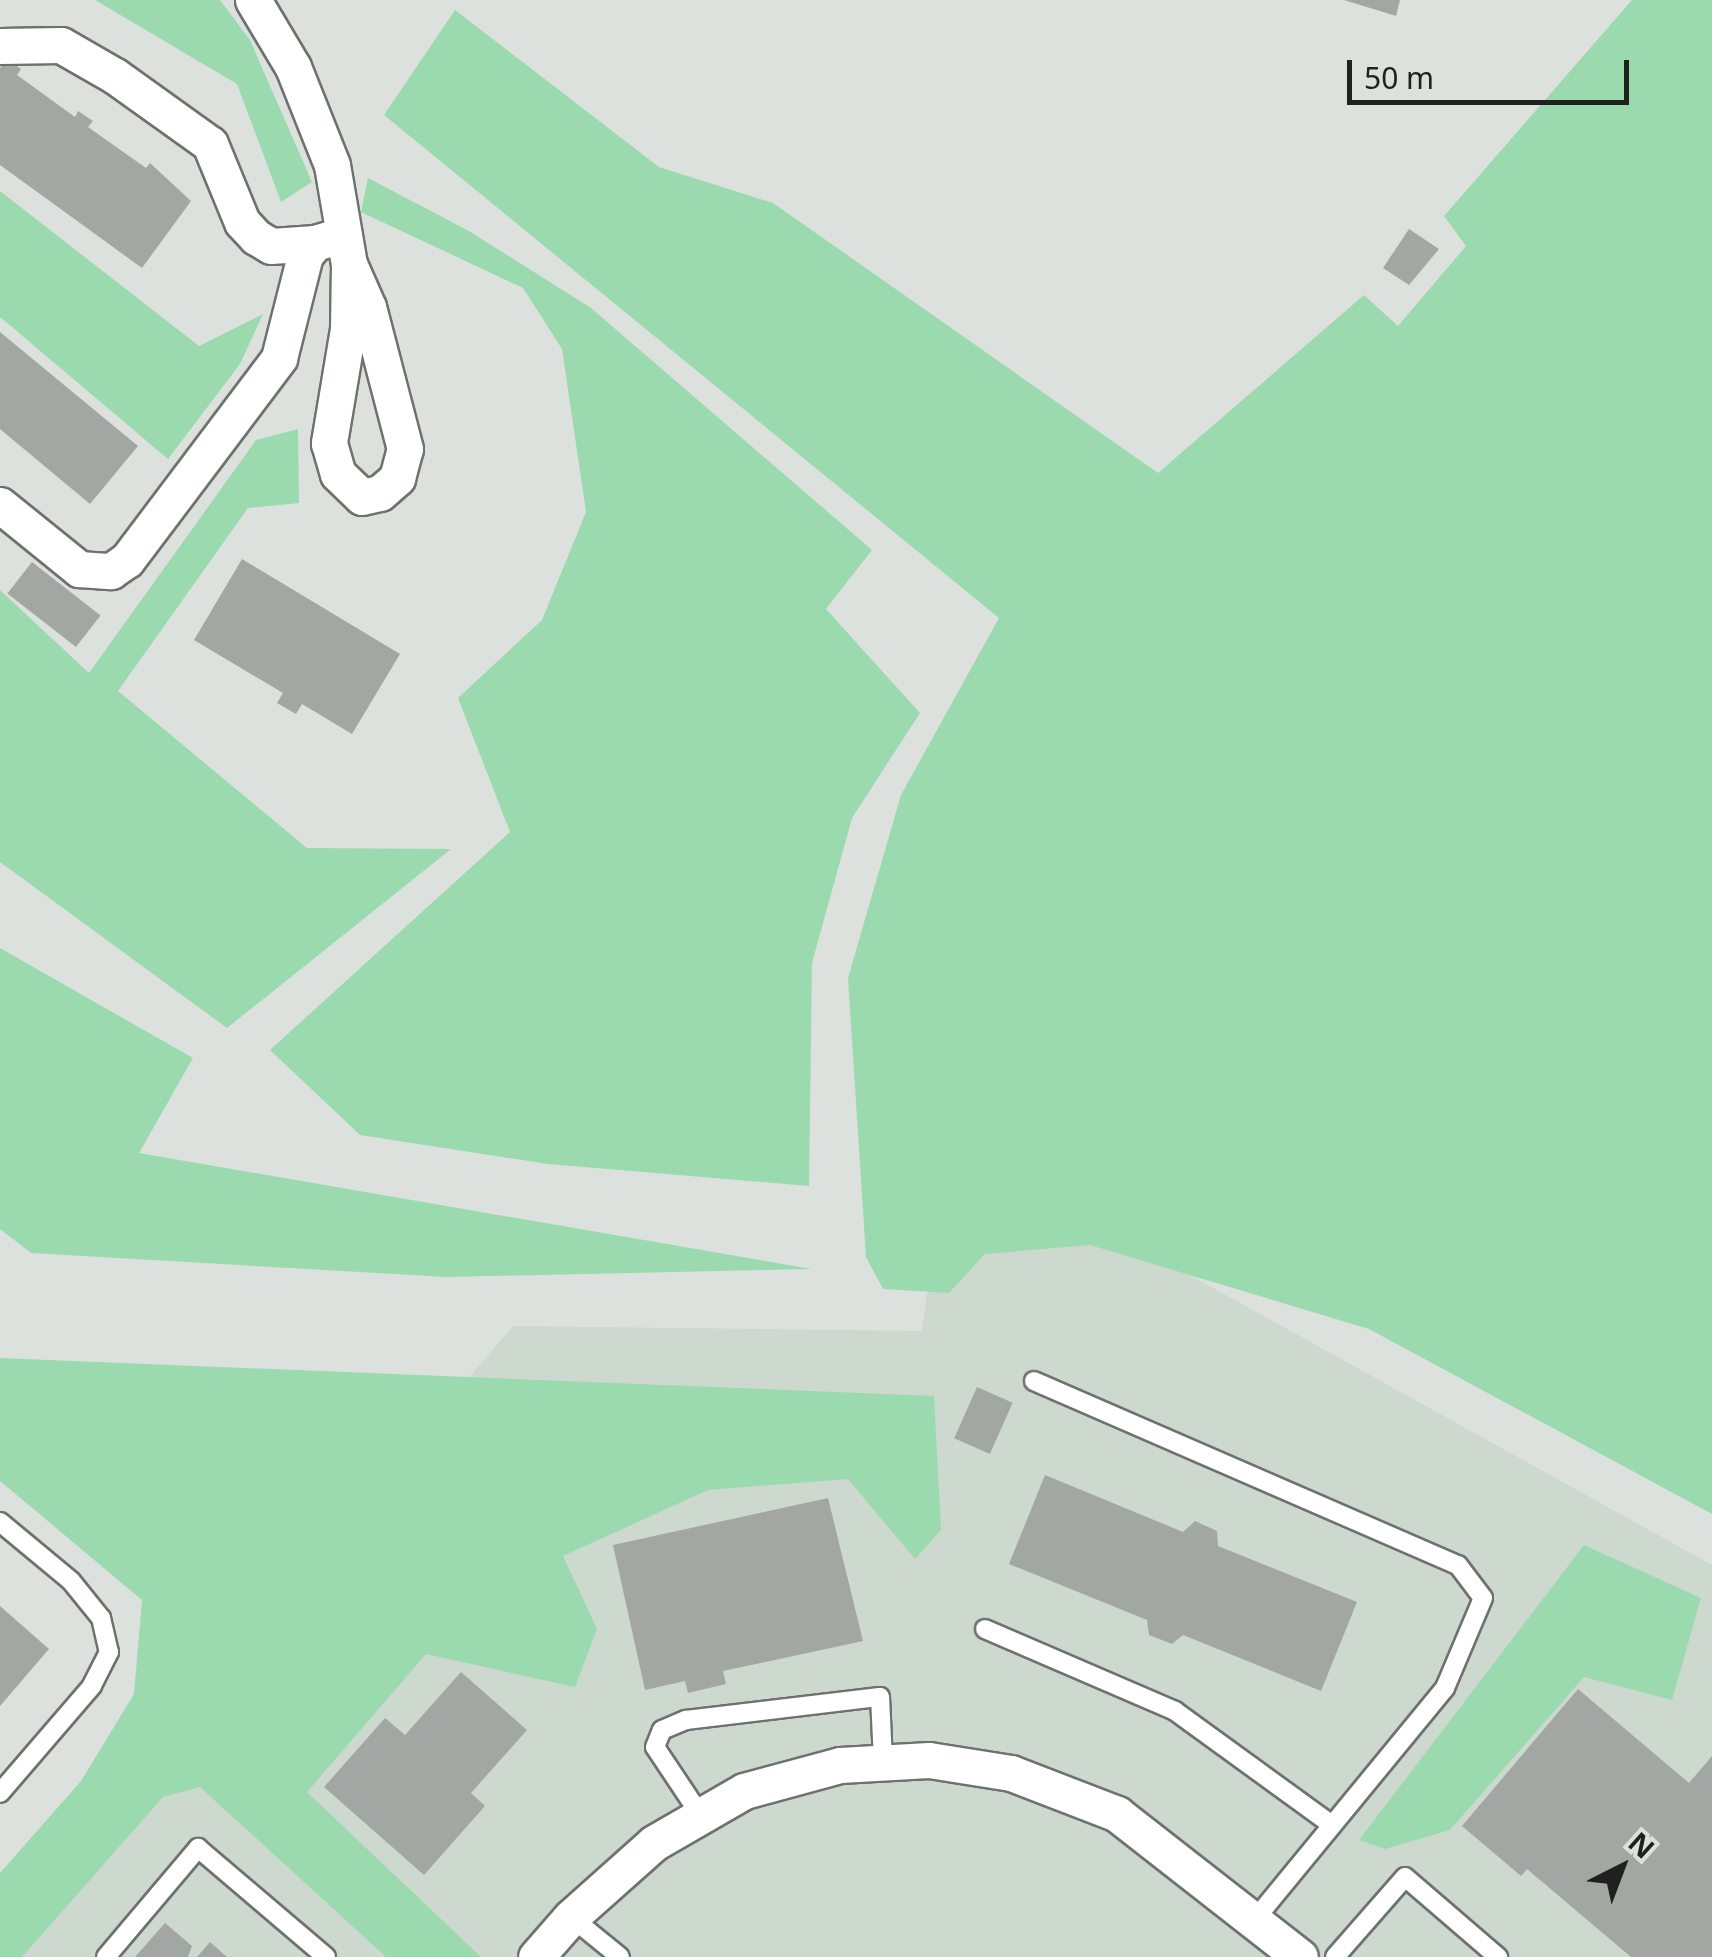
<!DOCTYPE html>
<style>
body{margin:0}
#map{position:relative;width:1712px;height:1957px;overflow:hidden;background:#dde1de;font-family:"Noto Sans",sans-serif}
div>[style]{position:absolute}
.built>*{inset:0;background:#cdd8cf}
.green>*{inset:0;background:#9bdaae}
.building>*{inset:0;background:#a3a7a4;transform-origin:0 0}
.roads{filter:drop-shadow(2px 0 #6e726f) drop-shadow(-2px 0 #6e726f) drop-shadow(0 2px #6e726f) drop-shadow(0 -2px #6e726f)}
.lane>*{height:18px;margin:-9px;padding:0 9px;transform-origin:9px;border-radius:9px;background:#fff}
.street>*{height:35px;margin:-17.5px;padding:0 17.5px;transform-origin:17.5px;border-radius:17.5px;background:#fff}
span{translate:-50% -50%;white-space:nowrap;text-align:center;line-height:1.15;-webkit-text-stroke:8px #dde1de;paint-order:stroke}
.north{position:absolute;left:1572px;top:1817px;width:100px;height:100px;-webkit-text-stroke:8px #dde1de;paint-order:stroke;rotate:42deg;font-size:28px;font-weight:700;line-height:40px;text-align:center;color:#1f201f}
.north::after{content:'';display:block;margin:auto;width:35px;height:45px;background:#1f201f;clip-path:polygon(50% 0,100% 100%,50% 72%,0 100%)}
.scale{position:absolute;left:1347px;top:60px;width:282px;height:45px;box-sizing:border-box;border:5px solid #1f201f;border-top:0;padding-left:12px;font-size:30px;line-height:35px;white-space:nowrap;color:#1f201f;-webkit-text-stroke:8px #dde1de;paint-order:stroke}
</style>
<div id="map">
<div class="built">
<i style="clip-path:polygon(939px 1203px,1096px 1223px,1712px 1565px,1712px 1957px,0 1957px,0 1923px,513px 1326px,922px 1331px)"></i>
</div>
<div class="green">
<i style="clip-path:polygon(95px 0,220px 0,250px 40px,312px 182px,281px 202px,237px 84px)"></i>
<i style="clip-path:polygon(1632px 0,1712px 0,1712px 1514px,1369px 1329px,1090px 1245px,985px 1254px,949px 1293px,883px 1289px,866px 1257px,848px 978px,901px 795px,999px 618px,384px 115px,455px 10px,659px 167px,773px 203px,1158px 473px,1364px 295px,1398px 326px,1466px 246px,1444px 216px)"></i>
<i style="clip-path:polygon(368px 178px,469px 231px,591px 308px,872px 550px,826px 609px,920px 713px,852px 818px,812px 963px,809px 1186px,548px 1164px,360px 1135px,270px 1050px,510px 832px,458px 698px,542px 620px,586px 512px,562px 349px,523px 288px,361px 212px)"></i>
<i style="clip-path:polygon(0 191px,199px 346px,263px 314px,240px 364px,168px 459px,0 317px)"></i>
<i style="clip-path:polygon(298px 429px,299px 503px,248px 508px,118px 691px,307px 848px,451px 849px,227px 1028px,0 862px,0 590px,89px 673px,256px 440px)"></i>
<i style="clip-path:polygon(0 948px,193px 1058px,139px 1153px,812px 1269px,446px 1277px,31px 1253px,0 1229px)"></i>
<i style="clip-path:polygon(0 1358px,934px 1396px,941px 1530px,915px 1559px,848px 1479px,708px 1490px,563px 1556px,597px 1629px,575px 1687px,426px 1654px,307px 1792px,481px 1957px,386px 1957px,200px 1787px,163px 1797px,22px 1957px,0 1957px,0 1873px,81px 1781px,134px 1694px,142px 1600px,0 1481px)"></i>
<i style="clip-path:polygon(1584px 1545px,1701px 1598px,1672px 1700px,1584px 1677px,1450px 1830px,1385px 1849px,1359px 1840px)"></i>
</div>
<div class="building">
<i style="clip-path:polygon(1344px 0,1400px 0,1396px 16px)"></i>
<i style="clip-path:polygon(7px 59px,21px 69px,17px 75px,75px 117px,78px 111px,93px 121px,88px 127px,146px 168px,150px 163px,191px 201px,142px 268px,0 165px,0 68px)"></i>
<i style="clip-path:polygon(1409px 229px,1439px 249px,1409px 285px,1383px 268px)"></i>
<i style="clip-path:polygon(0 332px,138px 446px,90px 504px,0 429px)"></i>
<i style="clip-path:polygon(242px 559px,400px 654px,352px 734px,302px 704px,296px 714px,277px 703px,283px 693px,194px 640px)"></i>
<i style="left:32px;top:562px;width:87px;height:40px;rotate:38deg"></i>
<i style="left:977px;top:1387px;width:39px;height:56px;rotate:24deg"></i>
<i style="clip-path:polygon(1045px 1475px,1183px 1532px,1195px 1521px,1217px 1531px,1218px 1546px,1357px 1602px,1321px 1691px,1183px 1635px,1172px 1644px,1149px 1635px,1147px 1620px,1009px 1564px)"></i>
<i style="clip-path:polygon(828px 1498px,863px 1641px,723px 1671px,726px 1684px,688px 1693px,685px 1681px,645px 1690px,613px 1545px)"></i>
<i style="clip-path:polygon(0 1606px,49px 1649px,0 1706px)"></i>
<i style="clip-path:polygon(461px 1672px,527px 1730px,471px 1793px,485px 1806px,424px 1875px,324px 1787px,385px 1718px,405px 1735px)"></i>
<i style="clip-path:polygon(1578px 1689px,1689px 1783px,1712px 1756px,1712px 1957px,1631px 1957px,1527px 1869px,1521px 1876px,1462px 1826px)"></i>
<i style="clip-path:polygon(165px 1923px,192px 1946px,188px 1957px,135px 1957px)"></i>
<i style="clip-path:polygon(210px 1942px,227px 1957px,197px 1957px)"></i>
</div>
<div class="roads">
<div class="lane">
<i style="left:1034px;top:1381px;width:462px;rotate:23.5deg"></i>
<i style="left:1458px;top:1565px;width:41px;rotate:52.9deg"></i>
<i style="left:1483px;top:1598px;width:98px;rotate:112.9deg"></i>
<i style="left:1445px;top:1688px;width:299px;rotate:129.4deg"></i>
<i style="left:0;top:1522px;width:92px;rotate:39.7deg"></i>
<i style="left:71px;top:1581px;width:48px;rotate:51deg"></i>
<i style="left:101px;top:1618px;width:35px;rotate:77deg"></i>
<i style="left:109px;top:1652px;width:38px;rotate:117deg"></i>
<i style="left:92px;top:1686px;width:141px;rotate:130.7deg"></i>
<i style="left:985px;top:1629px;width:207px;rotate:23.3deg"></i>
<i style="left:1175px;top:1711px;width:194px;rotate:36deg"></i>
<i style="left:699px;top:1813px;width:79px;rotate:-123.7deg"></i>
<i style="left:655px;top:1747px;width:18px;rotate:-68deg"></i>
<i style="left:662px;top:1730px;width:26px;rotate:-23deg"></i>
<i style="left:686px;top:1720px;width:195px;rotate:-6.8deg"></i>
<i style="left:880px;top:1697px;width:64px;rotate:87.3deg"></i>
<i style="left:571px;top:1917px;width:63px;rotate:39.2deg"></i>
<i style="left:106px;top:1957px;width:143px;rotate:-49.8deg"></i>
<i style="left:198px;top:1848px;width:168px;rotate:40.4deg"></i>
<i style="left:1335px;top:1957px;width:106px;rotate:-48.8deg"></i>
<i style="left:1405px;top:1877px;width:123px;rotate:40.7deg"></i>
</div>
<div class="street">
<i style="left:253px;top:0;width:78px;rotate:59.2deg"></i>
<i style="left:293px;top:67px;width:105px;rotate:68.3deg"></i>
<i style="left:332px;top:165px;width:100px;rotate:80.3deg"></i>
<i style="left:349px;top:264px;width:65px;rotate:90.9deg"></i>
<i style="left:348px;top:329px;width:116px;rotate:99.5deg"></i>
<i style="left:329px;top:443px;width:32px;rotate:74deg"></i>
<i style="left:338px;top:474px;width:33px;rotate:44deg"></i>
<i style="left:362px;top:497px;width:18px;rotate:-13deg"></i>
<i style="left:380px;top:493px;width:23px;rotate:-41deg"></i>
<i style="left:397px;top:478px;width:30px;rotate:-75deg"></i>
<i style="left:405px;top:449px;width:147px;rotate:-104.6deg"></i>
<i style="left:368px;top:307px;width:47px;rotate:-113.8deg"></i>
<i style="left:0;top:46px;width:61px;rotate:-0.9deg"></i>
<i style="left:61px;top:45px;width:62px;rotate:29.9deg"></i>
<i style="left:115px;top:76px;width:117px;rotate:35.6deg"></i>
<i style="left:210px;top:144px;width:84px;rotate:67.7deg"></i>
<i style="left:242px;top:222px;width:21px;rotate:47deg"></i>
<i style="left:256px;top:237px;width:17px;rotate:31deg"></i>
<i style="left:271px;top:246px;width:44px;rotate:-3.9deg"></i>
<i style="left:0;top:505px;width:102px;rotate:39deg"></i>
<i style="left:79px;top:569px;width:32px;rotate:4deg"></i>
<i style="left:111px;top:571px;width:19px;rotate:-35deg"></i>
<i style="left:127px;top:560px;width:253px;rotate:-53deg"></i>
<i style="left:279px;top:358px;width:106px;rotate:-75.8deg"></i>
<i style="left:305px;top:255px;width:16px;rotate:-50deg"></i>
<i style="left:315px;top:243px;width:30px;rotate:-17deg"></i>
<i style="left:536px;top:1957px;width:53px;rotate:-48.8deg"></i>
<i style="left:571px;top:1917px;width:111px;rotate:-41.7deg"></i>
<i style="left:654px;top:1843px;width:104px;rotate:-30deg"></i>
<i style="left:744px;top:1791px;width:99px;rotate:-15.2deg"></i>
<i style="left:840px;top:1765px;width:89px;rotate:-3.2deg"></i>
<i style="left:929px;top:1760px;width:83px;rotate:9deg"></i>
<i style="left:1011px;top:1773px;width:114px;rotate:21.1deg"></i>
<i style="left:1117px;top:1814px;width:232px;rotate:38deg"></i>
</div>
</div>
<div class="north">N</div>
<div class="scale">50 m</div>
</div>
